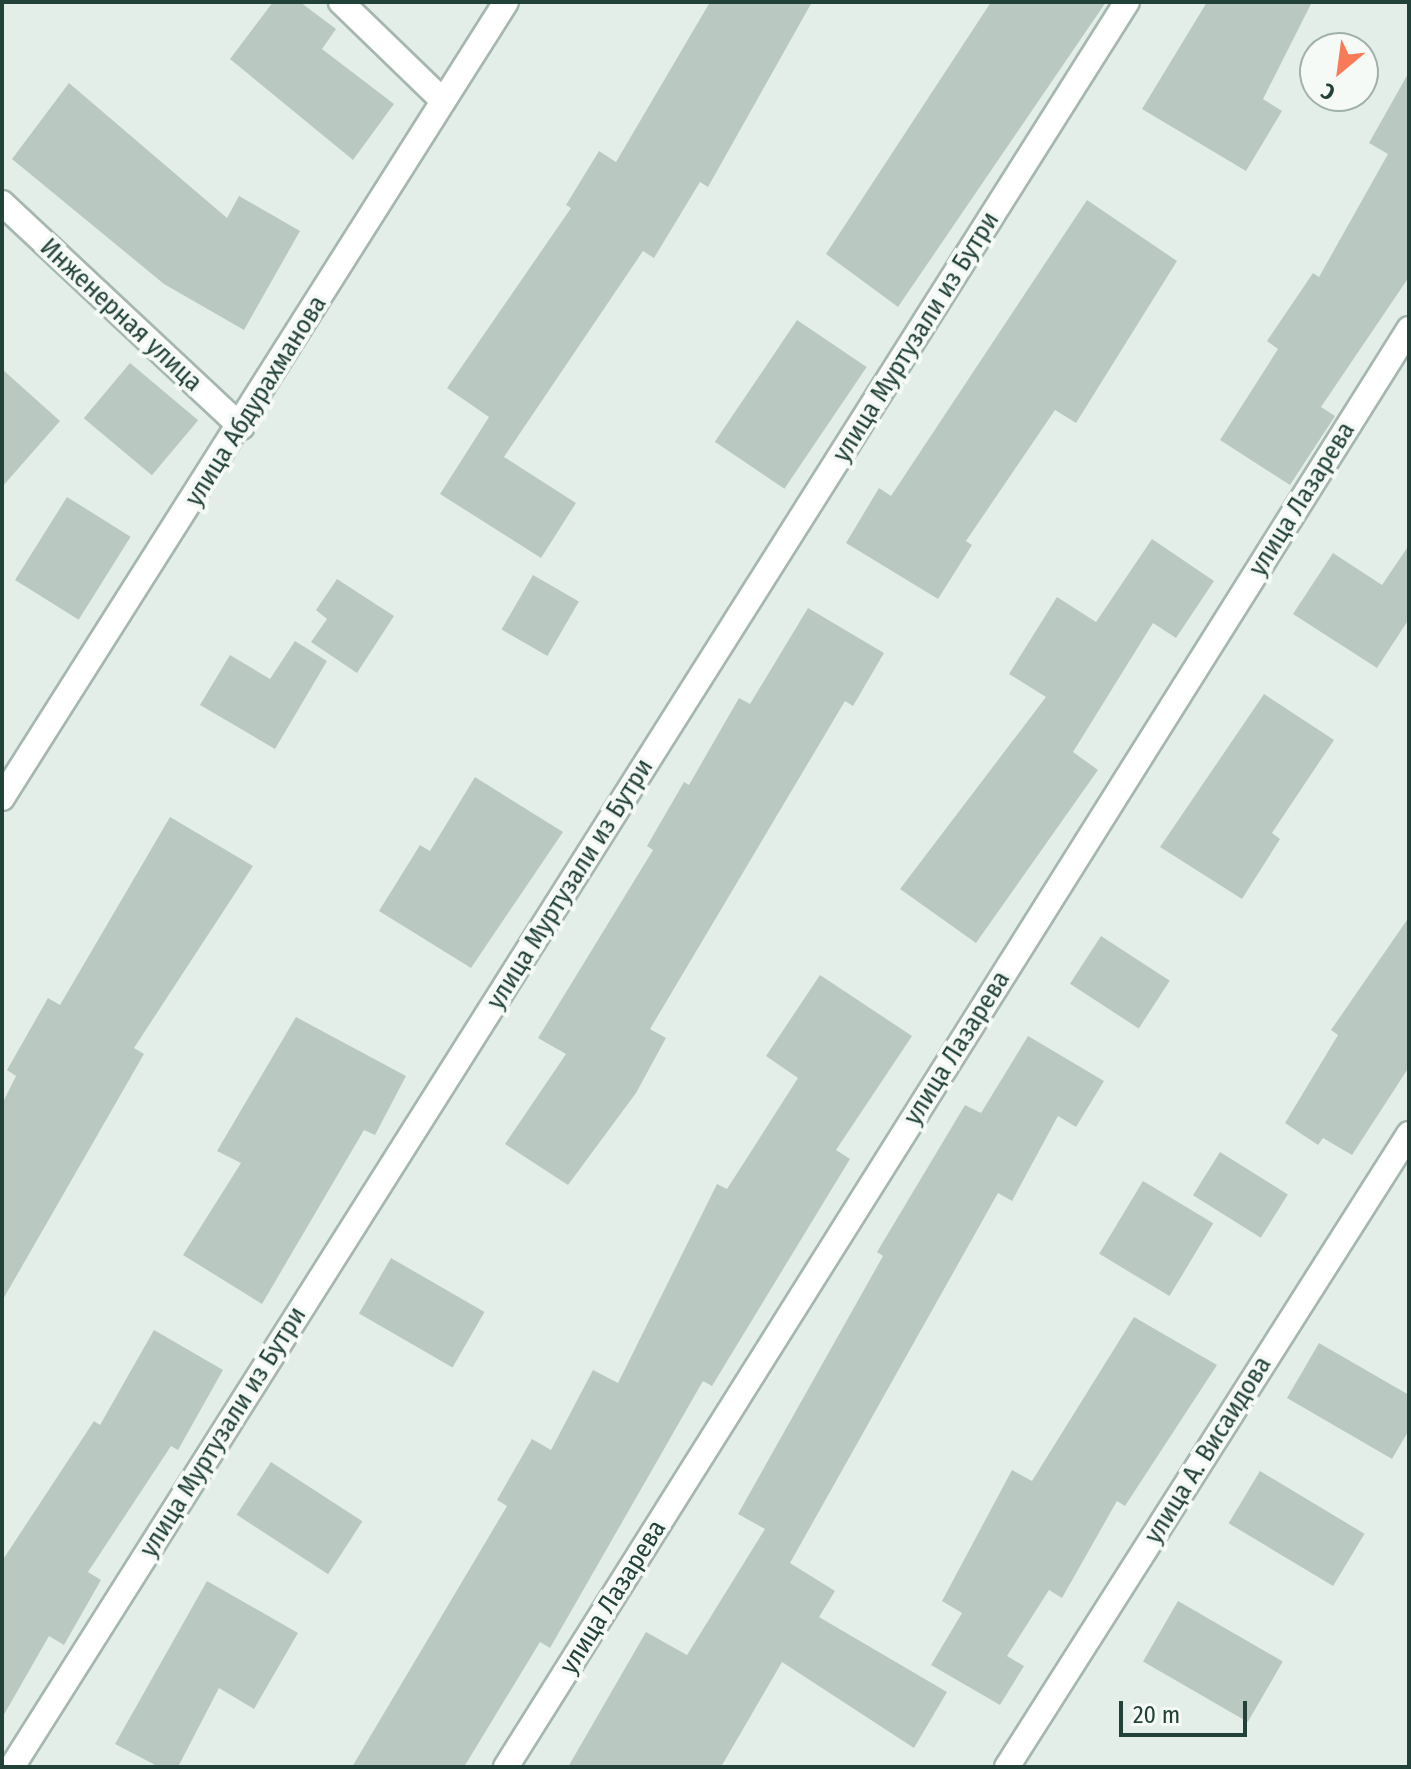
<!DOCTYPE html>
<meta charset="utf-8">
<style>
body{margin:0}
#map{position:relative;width:1411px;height:1769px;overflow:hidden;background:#e4eee9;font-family:"Fira Sans Condensed",sans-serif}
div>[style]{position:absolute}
.building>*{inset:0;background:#b9c9c2;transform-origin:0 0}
.roads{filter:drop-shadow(2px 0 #a6b7b0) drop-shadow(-2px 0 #a6b7b0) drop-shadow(0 2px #a6b7b0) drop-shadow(0 -2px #a6b7b0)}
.minor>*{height:24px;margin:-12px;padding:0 12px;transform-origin:12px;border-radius:12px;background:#fff}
span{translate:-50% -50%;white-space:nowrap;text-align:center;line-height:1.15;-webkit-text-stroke:8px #f5faf7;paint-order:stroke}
.street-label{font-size:26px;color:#224138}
.frame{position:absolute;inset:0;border:4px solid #224138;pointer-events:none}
.north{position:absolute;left:1299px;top:32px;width:80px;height:80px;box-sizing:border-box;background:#f5faf7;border:2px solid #a1b0ab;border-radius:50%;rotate:209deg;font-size:22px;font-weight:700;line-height:32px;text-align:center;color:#224138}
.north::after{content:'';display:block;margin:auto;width:28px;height:36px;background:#f97a57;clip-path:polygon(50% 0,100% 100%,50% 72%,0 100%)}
.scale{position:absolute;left:1119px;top:1701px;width:128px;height:36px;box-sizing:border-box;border:4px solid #224138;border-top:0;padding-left:10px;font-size:24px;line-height:28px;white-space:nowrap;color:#224138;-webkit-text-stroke:6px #f5faf7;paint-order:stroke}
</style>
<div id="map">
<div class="building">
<i style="clip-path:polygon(273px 2px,300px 2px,336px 29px,322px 49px,394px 104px,353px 160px,230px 59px)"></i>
<i style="clip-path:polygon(710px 2px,812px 2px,708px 187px,700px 182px,654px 258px,643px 251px,504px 457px,576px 503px,541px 558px,440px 494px,489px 417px,447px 388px,571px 208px,566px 205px,599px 151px,616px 162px)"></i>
<i style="clip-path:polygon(991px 2px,1106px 2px,898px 307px,826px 254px)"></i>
<i style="clip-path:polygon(1207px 2px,1312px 2px,1263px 99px,1282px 111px,1246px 171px,1142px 109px)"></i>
<i style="clip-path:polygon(1409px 72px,1409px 277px,1321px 407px,1335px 416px,1290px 485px,1220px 440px,1278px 349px,1267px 341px,1313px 273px,1319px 277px,1388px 154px,1369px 143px)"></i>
<i style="clip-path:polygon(69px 83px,227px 218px,239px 196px,300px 231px,244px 330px,164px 284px,12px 159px)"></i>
<i style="clip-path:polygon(1087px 200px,1177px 261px,1076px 423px,1055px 410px,966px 541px,972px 545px,938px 599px,846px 543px,879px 488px,891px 496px)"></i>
<i style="left:797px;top:320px;width:84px;height:147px;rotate:34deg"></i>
<i style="left:130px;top:363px;width:89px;height:72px;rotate:40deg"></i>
<i style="clip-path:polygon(2px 369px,60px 421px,2px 487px)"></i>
<i style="left:67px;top:497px;width:75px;height:98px;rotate:32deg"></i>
<i style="clip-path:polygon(1152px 539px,1214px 581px,1176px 638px,1153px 623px,1073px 752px,1098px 770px,976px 943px,900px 889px,1046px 697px,1009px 674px,1057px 597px,1096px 622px)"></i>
<i style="clip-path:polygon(1409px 545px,1409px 619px,1377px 668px,1293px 614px,1333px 553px,1382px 585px)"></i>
<i style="left:533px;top:575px;width:53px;height:63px;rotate:30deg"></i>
<i style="clip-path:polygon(337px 579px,394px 616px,357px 673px,311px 642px,327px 619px,316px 610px)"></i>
<i style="clip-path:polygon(808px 608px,884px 653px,853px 706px,845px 701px,650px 1029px,666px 1038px,636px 1093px,568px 1185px,505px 1144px,566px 1054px,538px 1038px,653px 850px,647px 846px,684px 782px,689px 785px,739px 698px,750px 704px)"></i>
<i style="clip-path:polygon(295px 641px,327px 661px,275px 749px,200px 705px,230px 655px,270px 679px)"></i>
<i style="clip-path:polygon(1264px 694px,1334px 740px,1272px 833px,1280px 839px,1242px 899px,1160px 847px)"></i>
<i style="clip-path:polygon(475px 777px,563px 832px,471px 968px,379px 911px,420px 845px,430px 851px)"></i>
<i style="clip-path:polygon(170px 817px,253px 866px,134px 1048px,144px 1054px,2px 1301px,2px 1104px,16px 1076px,7px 1070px,48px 998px,60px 1005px)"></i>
<i style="clip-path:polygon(1409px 917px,1409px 1067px,1352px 1155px,1323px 1138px,1318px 1145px,1285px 1123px,1338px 1035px,1331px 1030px)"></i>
<i style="left:1101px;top:936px;width:82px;height:57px;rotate:33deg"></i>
<i style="clip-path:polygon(820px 975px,912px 1036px,836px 1150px,850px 1159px,712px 1386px,703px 1381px,550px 1648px,540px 1642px,464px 1767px,352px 1767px,507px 1506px,497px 1500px,532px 1439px,551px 1450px,593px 1370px,618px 1383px,717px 1184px,727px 1189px,798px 1078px,766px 1056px)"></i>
<i style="clip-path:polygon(296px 1017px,406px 1076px,375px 1135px,364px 1130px,262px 1304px,183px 1255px,241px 1163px,217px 1151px)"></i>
<i style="clip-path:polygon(1028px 1036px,1104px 1081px,1076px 1127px,1058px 1116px,1012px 1201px,998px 1193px,790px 1563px,835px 1591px,819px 1617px,947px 1692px,914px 1748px,782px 1662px,721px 1767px,568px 1767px,646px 1632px,687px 1655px,765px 1529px,738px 1514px,883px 1256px,877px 1252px,965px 1105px,981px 1113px)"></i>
<i style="left:1220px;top:1152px;width:80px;height:51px;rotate:32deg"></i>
<i style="left:1143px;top:1181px;width:82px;height:85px;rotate:31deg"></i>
<i style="left:391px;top:1258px;width:108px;height:64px;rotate:30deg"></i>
<i style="clip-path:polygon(1134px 1317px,1217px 1365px,1125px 1506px,1117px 1501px,1062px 1598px,1049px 1590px,1007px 1656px,1024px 1666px,1000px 1705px,931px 1665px,962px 1613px,942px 1601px,1012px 1470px,1032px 1481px)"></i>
<i style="clip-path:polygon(154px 1330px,223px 1370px,178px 1450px,171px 1446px,88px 1572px,101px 1580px,64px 1645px,49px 1636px,2px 1718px,2px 1561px,94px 1421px,100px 1425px)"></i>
<i style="clip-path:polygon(1319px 1343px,1409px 1395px,1409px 1430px,1392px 1459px,1287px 1398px)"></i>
<i style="left:271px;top:1462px;width:109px;height:63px;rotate:33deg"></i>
<i style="left:1260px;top:1471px;width:122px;height:61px;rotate:31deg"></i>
<i style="clip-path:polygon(207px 1581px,298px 1633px,254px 1709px,219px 1688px,178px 1767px,159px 1767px,115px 1744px)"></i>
<i style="left:1178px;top:1601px;width:121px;height:70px;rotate:30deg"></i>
</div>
<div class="roads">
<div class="minor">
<i style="left:341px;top:2px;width:142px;rotate:44.1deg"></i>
<i style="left:2px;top:203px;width:328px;rotate:43.1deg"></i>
<i style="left:2px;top:798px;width:942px;rotate:-57.66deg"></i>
<i style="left:12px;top:1767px;width:2088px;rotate:-57.72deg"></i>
<i style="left:506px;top:1767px;width:1698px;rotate:-57.87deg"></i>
<i style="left:1007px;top:1767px;width:750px;rotate:-57.58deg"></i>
</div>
</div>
<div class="street-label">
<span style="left:121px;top:315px;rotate:43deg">Инженерная улица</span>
<span style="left:916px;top:337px;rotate:-58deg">улица Муртузали из Бутри</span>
<span style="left:256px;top:401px;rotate:-58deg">улица Абдурахманова</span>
<span style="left:1302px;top:499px;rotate:-58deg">улица Лазарева</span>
<span style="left:570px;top:884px;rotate:-58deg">улица Муртузали из Бутри</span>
<span style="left:957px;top:1048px;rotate:-58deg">улица Лазарева</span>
<span style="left:223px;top:1432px;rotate:-58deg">улица Муртузали из Бутри</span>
<span style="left:1208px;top:1450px;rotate:-58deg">улица А. Висаидова</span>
<span style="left:613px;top:1597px;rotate:-58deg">улица Лазарева</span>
</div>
<div class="frame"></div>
<div class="north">С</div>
<div class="scale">20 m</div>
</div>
